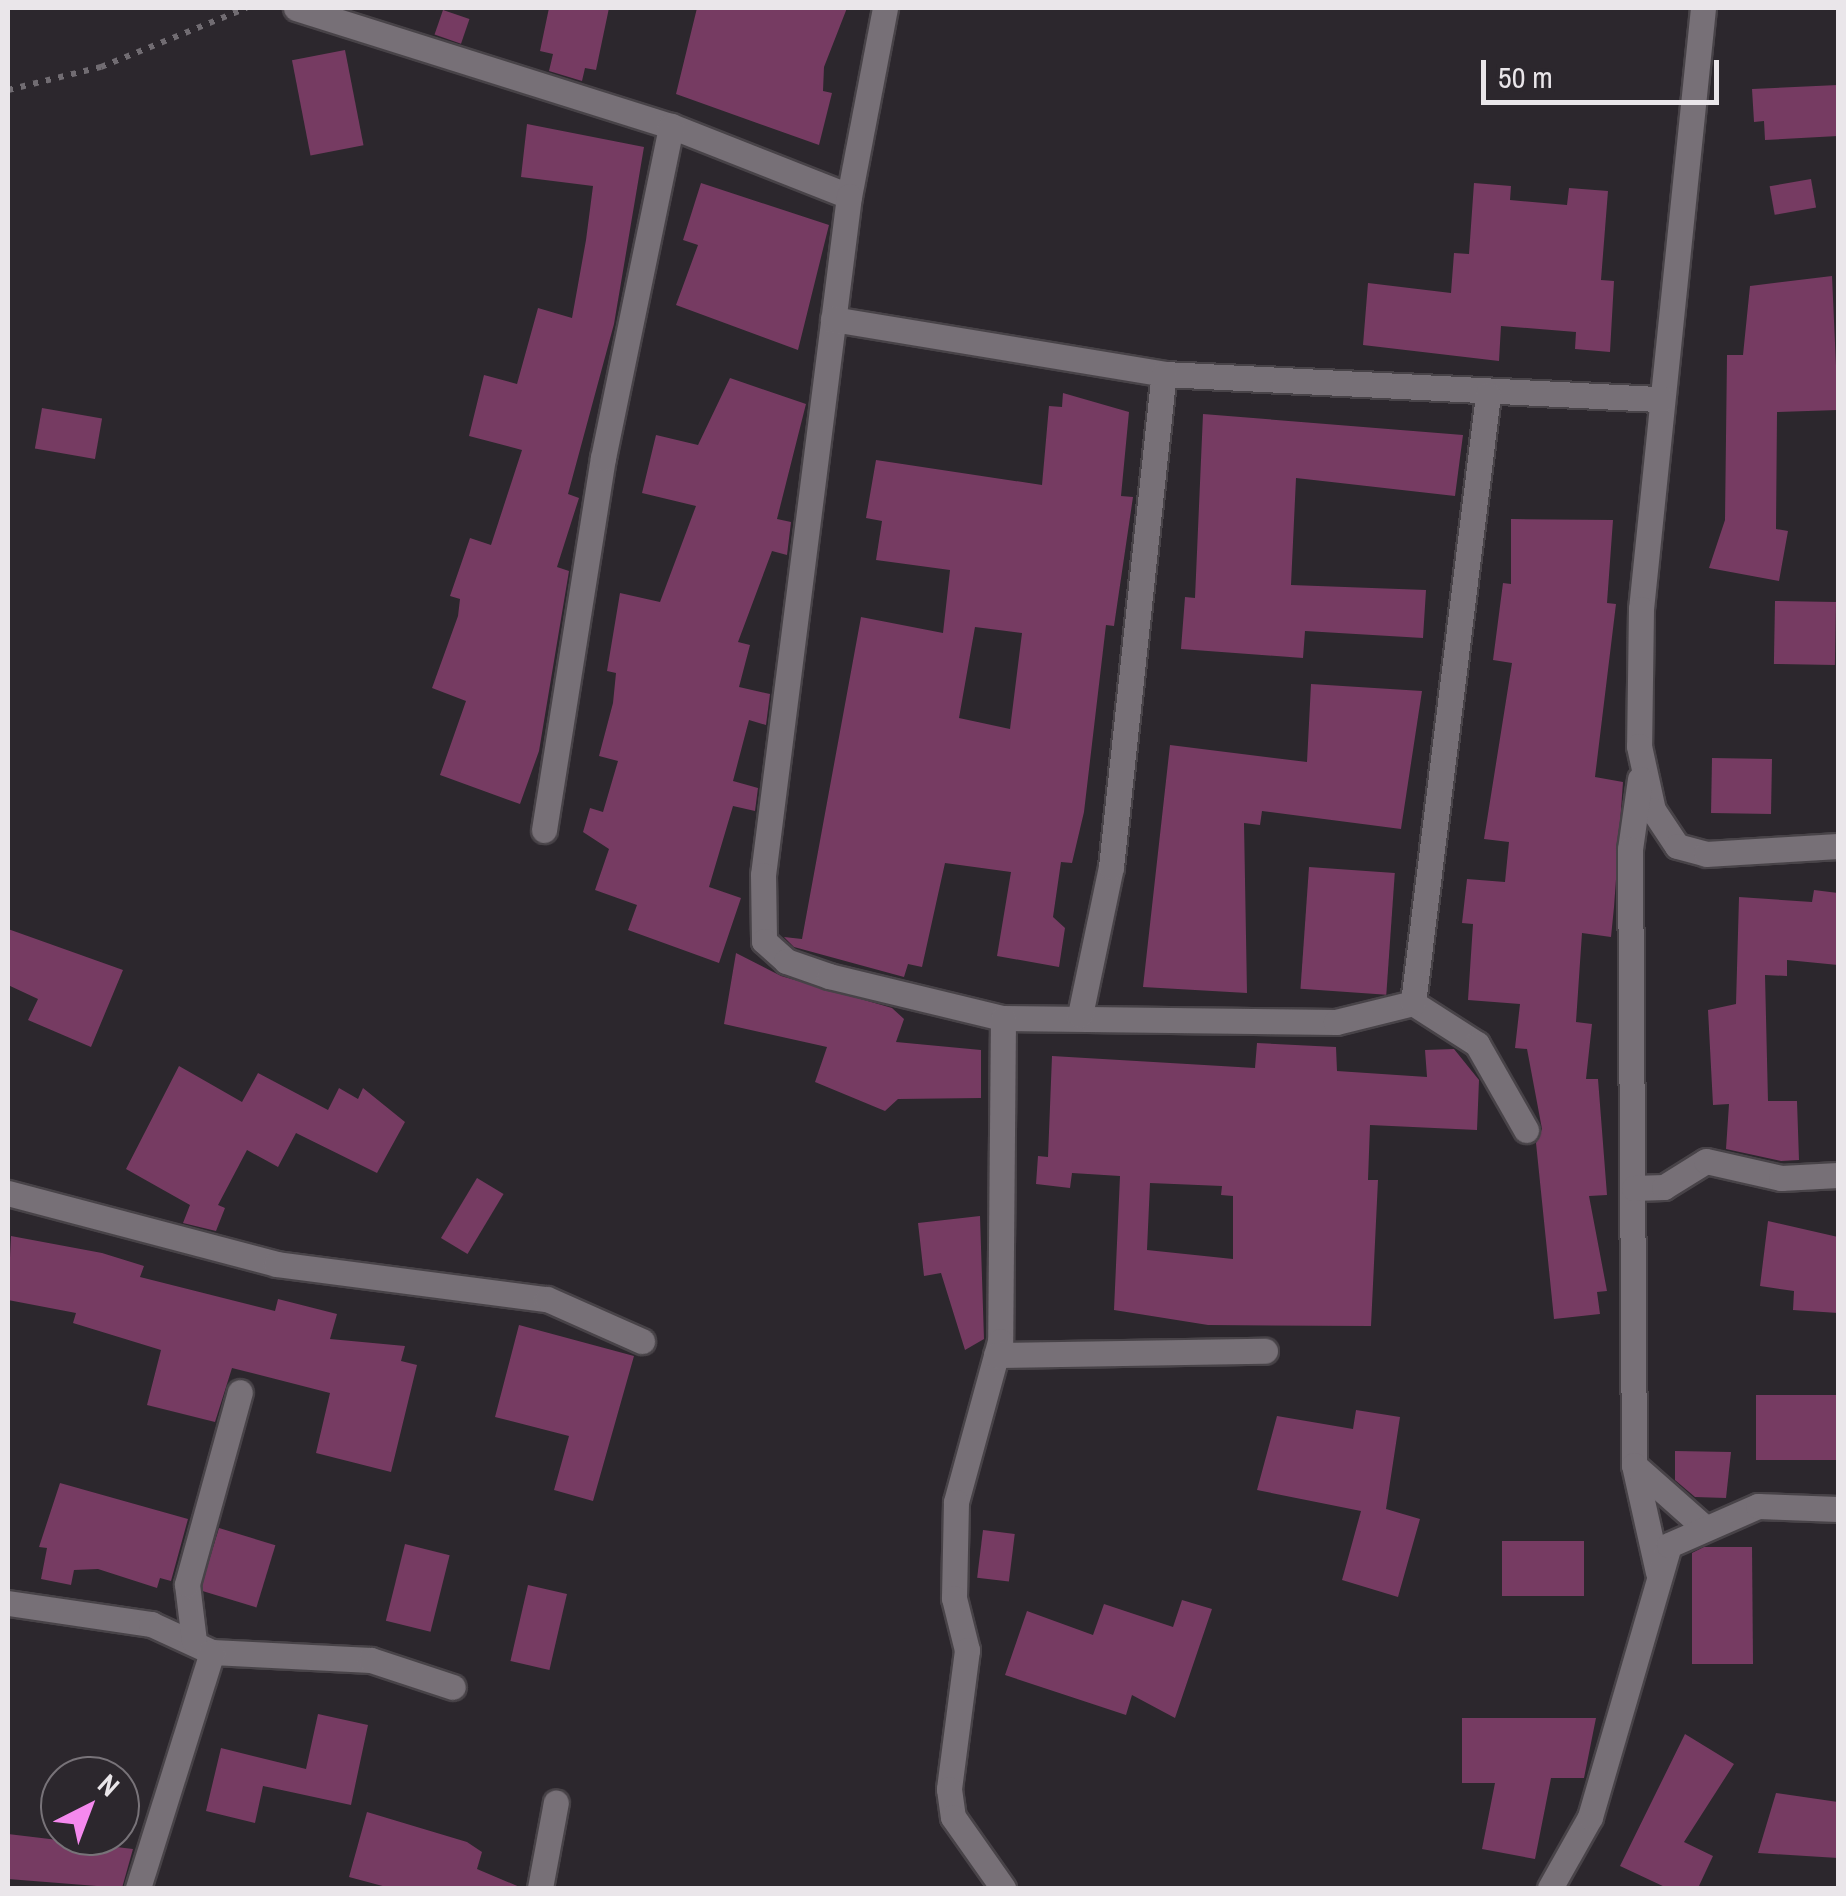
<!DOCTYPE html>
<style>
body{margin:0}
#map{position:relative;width:1846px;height:1896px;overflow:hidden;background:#2c272d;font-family:"Archivo Narrow",sans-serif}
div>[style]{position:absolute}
.building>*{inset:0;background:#763b62;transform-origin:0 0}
.path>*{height:6px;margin-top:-3px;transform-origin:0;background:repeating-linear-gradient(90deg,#716c72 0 5px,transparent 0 13px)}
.roads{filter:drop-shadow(2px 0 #484348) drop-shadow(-2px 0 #484348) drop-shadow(0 2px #484348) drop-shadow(0 -2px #484348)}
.street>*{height:25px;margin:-12.5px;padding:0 12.5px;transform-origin:12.5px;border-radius:12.5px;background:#777077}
span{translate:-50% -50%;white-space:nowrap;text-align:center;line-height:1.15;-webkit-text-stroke:8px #2c272d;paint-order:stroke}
.frame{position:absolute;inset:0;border:10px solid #eae6ea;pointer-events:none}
.north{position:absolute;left:40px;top:1756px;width:100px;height:100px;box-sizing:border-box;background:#2c272d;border:2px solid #787379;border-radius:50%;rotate:42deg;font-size:28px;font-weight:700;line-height:40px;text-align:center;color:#eae6ea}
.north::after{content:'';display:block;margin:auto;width:35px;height:45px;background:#f589ee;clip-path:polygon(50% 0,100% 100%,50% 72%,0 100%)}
.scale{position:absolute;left:1481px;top:60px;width:238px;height:45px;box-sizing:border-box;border:5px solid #eae6ea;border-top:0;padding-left:12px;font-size:30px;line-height:35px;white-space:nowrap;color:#eae6ea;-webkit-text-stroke:8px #2c272d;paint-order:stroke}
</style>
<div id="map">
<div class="building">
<i style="clip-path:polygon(549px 8px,609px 8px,596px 70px,585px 68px,582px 81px,549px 71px,553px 54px,540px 51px)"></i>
<i style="clip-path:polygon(697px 8px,847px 8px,824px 67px,823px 91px,832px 93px,819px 145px,676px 94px)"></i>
<i style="left:443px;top:10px;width:28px;height:26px;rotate:19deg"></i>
<i style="left:345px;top:50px;width:97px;height:54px;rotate:79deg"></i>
<i style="clip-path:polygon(1838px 85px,1838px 136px,1765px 140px,1764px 121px,1754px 122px,1752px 89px)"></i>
<i style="clip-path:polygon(527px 124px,644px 147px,614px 324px,568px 494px,579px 498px,557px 567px,569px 571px,539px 751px,520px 804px,440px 775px,466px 701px,432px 688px,458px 616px,460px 599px,450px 596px,470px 538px,491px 545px,522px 450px,469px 436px,484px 375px,517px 384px,538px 308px,572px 318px,586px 240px,593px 186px,521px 177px)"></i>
<i style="left:1811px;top:179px;width:29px;height:42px;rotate:80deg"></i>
<i style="clip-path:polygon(701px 183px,829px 225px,798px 350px,676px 305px,698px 245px,683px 240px)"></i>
<i style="clip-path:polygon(1474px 183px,1511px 186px,1510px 200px,1567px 205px,1569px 188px,1608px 191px,1601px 280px,1614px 281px,1610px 352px,1575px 349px,1576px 332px,1501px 326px,1499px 361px,1363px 345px,1368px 283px,1451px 293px,1454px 253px,1469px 254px)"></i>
<i style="clip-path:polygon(1832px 276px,1838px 410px,1777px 412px,1776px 529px,1788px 531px,1779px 581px,1709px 568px,1725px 520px,1727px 355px,1743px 355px,1750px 286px)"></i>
<i style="clip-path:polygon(730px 378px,806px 404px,777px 519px,791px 522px,787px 555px,772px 551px,738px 642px,750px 645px,739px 687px,770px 694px,766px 725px,749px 720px,733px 781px,758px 788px,755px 811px,733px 806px,709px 887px,741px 898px,719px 963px,628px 930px,637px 905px,595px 890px,609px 849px,583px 832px,590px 808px,603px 812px,618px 761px,599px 756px,613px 703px,616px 673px,607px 671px,620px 593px,660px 602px,696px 506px,642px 493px,656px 435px,698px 445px)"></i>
<i style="clip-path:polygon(evenodd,1063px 393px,1129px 412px,1121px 496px,1133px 497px,1114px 626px,1106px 625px,1084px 812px,1072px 863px,1061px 862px,1053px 917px,1065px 928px,1059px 967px,997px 956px,1011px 872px,945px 863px,922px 967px,908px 964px,904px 977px,794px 947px,784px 937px,802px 939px,861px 617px,943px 633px,950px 570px,876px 560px,882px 521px,866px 518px,876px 460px,1042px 485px,1049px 406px,1062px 407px,1063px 393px,975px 627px,1022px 633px,1010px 729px,959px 718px,975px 627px)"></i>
<i style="left:42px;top:408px;width:61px;height:41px;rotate:10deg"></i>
<i style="clip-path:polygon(1203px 414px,1463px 435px,1455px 496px,1296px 478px,1291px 585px,1426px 590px,1423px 638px,1305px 631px,1303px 658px,1181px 649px,1185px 597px,1195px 598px)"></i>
<i style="clip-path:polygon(1511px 519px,1613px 520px,1607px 603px,1616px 604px,1595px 777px,1623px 782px,1614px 907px,1611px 937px,1582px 933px,1576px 1022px,1592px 1024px,1586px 1079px,1598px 1079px,1607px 1195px,1589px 1196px,1607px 1291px,1597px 1292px,1600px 1314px,1554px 1319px,1536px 1143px,1542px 1129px,1527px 1049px,1515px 1048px,1520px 1004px,1468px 1000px,1473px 924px,1462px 923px,1467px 879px,1505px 882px,1509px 842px,1484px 839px,1512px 663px,1493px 660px,1503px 583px,1511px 584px)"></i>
<i style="left:1775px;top:601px;width:61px;height:63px;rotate:1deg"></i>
<i style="clip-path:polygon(1311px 684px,1422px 691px,1401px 829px,1262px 811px,1260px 825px,1244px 823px,1247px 993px,1143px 987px,1170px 745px,1307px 762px)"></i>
<i style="left:1712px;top:758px;width:60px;height:55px;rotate:1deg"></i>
<i style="left:1309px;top:867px;width:86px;height:122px;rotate:4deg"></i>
<i style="clip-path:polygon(1814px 890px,1838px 893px,1838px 965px,1787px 960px,1787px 976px,1765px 975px,1768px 1101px,1797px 1101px,1799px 1160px,1781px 1161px,1726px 1149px,1729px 1104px,1713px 1105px,1708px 1010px,1736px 1004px,1739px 897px,1812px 902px)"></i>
<i style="clip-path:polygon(8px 929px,123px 970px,91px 1047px,28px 1020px,38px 999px,8px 985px)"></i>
<i style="clip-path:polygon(736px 953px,781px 976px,892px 1008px,904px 1019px,896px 1042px,981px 1050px,981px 1098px,898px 1099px,885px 1111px,815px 1082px,827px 1047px,724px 1024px)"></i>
<i style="clip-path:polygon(evenodd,1257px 1043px,1336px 1047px,1337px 1071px,1427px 1077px,1425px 1050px,1454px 1049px,1479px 1080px,1477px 1130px,1370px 1125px,1368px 1180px,1378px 1180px,1371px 1326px,1208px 1325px,1114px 1310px,1120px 1176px,1072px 1173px,1070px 1188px,1036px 1184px,1038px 1156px,1048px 1157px,1052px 1056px,1255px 1068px,1257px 1043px,1150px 1183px,1222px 1186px,1221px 1195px,1233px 1196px,1233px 1259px,1147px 1250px,1150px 1183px)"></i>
<i style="clip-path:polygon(179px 1066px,242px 1102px,258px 1073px,328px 1110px,339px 1088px,358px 1099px,363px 1088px,405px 1122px,377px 1173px,296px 1133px,278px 1167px,247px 1150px,218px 1205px,225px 1208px,216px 1231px,183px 1223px,190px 1205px,126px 1169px)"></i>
<i style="left:477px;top:1178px;width:31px;height:70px;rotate:31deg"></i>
<i style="clip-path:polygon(980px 1216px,984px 1339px,965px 1350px,941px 1273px,924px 1276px,918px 1223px)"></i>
<i style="clip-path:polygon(1768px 1221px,1838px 1237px,1838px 1313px,1793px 1310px,1794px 1291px,1760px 1286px)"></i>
<i style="clip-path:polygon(11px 1236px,102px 1253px,144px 1266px,140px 1277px,275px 1311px,278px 1299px,337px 1314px,330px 1339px,405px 1346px,401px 1361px,417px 1365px,391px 1472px,316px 1453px,330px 1393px,232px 1368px,215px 1422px,147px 1405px,161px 1350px,73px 1323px,76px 1313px,8px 1300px)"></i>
<i style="clip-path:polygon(519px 1325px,634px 1356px,593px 1501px,554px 1490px,569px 1436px,495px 1417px)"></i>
<i style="left:1838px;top:1395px;width:65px;height:82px;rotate:90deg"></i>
<i style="clip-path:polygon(1356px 1410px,1400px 1417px,1386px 1509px,1420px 1519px,1398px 1597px,1342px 1580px,1361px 1511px,1257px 1490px,1277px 1416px,1353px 1429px)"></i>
<i style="clip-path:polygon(1675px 1451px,1731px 1452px,1726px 1498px,1695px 1497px,1675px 1480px)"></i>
<i style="clip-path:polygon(60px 1483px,188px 1519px,171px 1581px,160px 1578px,157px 1588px,98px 1569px,74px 1570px,71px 1585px,41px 1579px,47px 1548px,39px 1547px)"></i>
<i style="left:219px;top:1528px;width:59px;height:65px;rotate:17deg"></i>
<i style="left:983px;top:1530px;width:32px;height:48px;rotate:7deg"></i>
<i style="left:1502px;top:1541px;width:82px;height:55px"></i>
<i style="left:405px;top:1544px;width:46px;height:79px;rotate:14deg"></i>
<i style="clip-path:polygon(1704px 1547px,1752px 1547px,1753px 1664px,1692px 1664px,1692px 1553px)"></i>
<i style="left:528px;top:1585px;width:40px;height:78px;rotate:13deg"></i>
<i style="clip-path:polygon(1182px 1600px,1212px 1609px,1175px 1718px,1132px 1695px,1126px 1715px,1005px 1675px,1027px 1611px,1093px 1635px,1104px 1604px,1173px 1627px)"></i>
<i style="clip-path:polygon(318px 1714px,368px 1725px,351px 1805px,263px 1786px,255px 1823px,206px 1811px,221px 1748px,306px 1769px)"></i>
<i style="clip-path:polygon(1462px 1718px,1596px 1718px,1584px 1778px,1551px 1778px,1535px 1859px,1482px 1849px,1495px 1783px,1462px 1783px)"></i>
<i style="clip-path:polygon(1685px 1734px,1734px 1764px,1684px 1842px,1713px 1856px,1698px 1888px,1667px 1888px,1620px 1866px)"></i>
<i style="clip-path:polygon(1776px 1793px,1838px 1802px,1838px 1858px,1758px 1853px)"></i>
<i style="clip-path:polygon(367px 1812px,467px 1842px,482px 1852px,477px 1869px,522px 1888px,390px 1888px,349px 1877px)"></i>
<i style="clip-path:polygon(8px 1834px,133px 1849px,122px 1888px,8px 1879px)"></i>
</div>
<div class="path">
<i style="left:8px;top:90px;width:96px;rotate:-13.9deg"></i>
<i style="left:101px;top:67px;width:157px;rotate:-22.1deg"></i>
</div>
<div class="roads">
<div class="street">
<i style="left:296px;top:8px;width:393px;rotate:17.5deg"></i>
<i style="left:671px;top:126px;width:191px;rotate:21.5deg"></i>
<i style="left:885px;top:8px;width:191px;rotate:100.8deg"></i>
<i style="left:849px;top:196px;width:684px;rotate:97.22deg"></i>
<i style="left:763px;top:875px;width:66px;rotate:89.1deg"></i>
<i style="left:764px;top:941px;width:30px;rotate:42deg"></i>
<i style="left:786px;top:961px;width:46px;rotate:19.2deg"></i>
<i style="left:829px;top:976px;width:179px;rotate:13.6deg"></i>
<i style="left:1003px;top:1018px;width:333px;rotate:0.7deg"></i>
<i style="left:1336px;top:1022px;width:79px;rotate:-13.9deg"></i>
<i style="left:1413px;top:1003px;width:76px;rotate:32.6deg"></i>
<i style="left:1477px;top:1044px;width:99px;rotate:60.3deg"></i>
<i style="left:1703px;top:8px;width:604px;rotate:95.89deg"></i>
<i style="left:1641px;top:609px;width:137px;rotate:90.8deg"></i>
<i style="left:1639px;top:746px;width:66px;rotate:77.7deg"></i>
<i style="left:1653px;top:810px;width:43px;rotate:56.3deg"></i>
<i style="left:1677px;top:846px;width:30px;rotate:15deg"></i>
<i style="left:1706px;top:854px;width:132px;rotate:-3.5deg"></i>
<i style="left:833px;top:319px;width:336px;rotate:9.4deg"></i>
<i style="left:1164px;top:374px;width:499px;rotate:2.9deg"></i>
<i style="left:1640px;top:779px;width:71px;rotate:98.1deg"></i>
<i style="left:1630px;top:849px;width:616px;rotate:89.63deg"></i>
<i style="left:1634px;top:1465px;width:110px;rotate:77.4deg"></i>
<i style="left:544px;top:830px;width:377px;rotate:-81deg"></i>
<i style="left:603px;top:458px;width:339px;rotate:-78.4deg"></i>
<i style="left:1413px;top:1003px;width:613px;rotate:-82.97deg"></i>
<i style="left:1080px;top:1015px;width:151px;rotate:-78.2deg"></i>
<i style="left:1111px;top:867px;width:496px;rotate:-83.9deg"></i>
<i style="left:1003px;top:1018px;width:323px;rotate:90.5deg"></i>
<i style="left:1000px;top:1341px;width:167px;rotate:105.3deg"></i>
<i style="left:956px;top:1502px;width:96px;rotate:91.2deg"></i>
<i style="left:954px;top:1598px;width:54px;rotate:76deg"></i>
<i style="left:967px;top:1650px;width:140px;rotate:97.4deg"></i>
<i style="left:949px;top:1789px;width:28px;rotate:82deg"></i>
<i style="left:953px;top:1817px;width:87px;rotate:54.8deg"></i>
<i style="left:1634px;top:1188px;width:30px;rotate:-2deg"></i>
<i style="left:1664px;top:1187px;width:49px;rotate:-31.8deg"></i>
<i style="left:1706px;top:1161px;width:77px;rotate:12.8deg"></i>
<i style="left:1781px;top:1178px;width:57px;rotate:-3deg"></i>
<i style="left:8px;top:1193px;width:277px;rotate:14.8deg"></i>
<i style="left:276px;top:1264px;width:273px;rotate:7.4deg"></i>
<i style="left:547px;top:1299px;width:104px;rotate:23.9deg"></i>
<i style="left:996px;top:1355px;width:269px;rotate:-0.9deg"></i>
<i style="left:1634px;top:1465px;width:94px;rotate:41.5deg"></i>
<i style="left:8px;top:1603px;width:145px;rotate:8.4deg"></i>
<i style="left:151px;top:1624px;width:67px;rotate:24.7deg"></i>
<i style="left:212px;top:1652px;width:159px;rotate:2.9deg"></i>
<i style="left:371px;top:1660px;width:86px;rotate:18.2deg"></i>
<i style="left:194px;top:1641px;width:57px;rotate:-97deg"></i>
<i style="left:187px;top:1584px;width:199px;rotate:-74.6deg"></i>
<i style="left:138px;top:1888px;width:247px;rotate:-72.6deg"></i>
<i style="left:540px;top:1888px;width:87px;rotate:-79.5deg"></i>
<i style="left:1550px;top:1888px;width:81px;rotate:-60.6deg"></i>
<i style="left:1590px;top:1817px;width:283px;rotate:-73.8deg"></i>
<i style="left:1669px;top:1545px;width:97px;rotate:-23.7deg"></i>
<i style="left:1758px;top:1506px;width:80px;rotate:2.1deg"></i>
</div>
</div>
<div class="frame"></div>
<div class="north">N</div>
<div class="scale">50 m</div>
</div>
